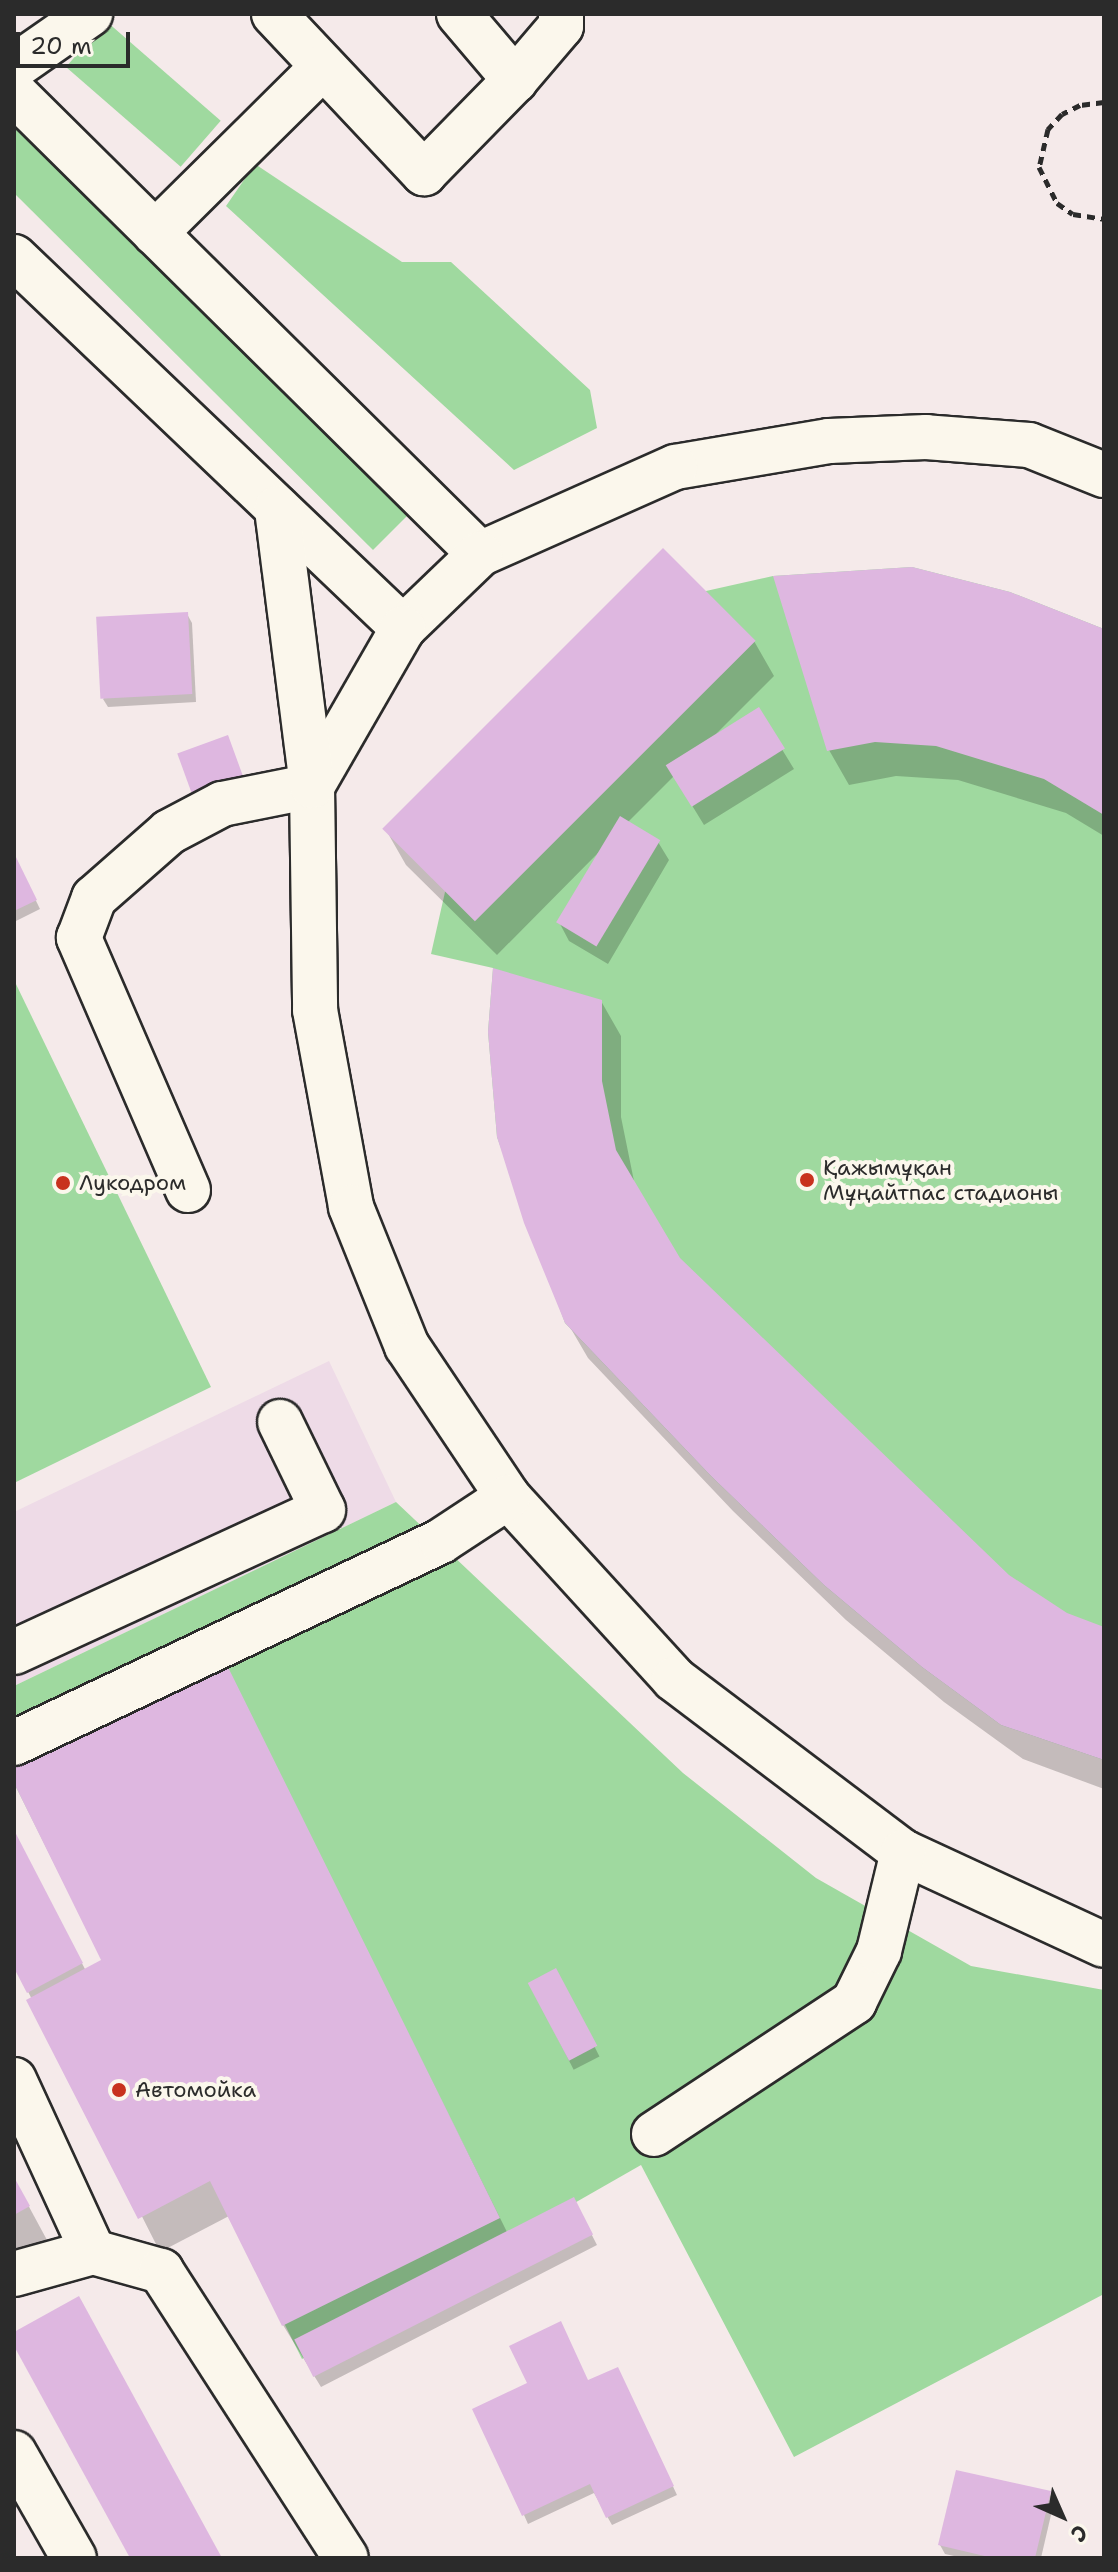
<!DOCTYPE html>
<meta charset="utf-8">
<style>
body{margin:0}
#map{position:relative;width:1118px;height:2572px;overflow:hidden;background:#f5eaea;font-family:"Shantell Sans",sans-serif}
div>[style]{position:absolute}
.built>*{inset:0;background:#eedbe7}
.green>*{inset:0;background:#9fd99f;transform-origin:0 0}
.shadow>*{inset:0;background:#0003;transform-origin:0 0}
.building>*{inset:0;background:#deb7e0;transform-origin:0 0}
.path>*{height:5px;margin-top:-2.5px;transform-origin:0;background:repeating-linear-gradient(90deg,#2b2b2b 0 8px,transparent 0 14px)}
.roads{filter:drop-shadow(2px 0 #2b2b2b) drop-shadow(-2px 0 #2b2b2b) drop-shadow(0 2px #2b2b2b) drop-shadow(0 -2px #2b2b2b)}
.minor>*{height:44px;margin:-22px;padding:0 22px;transform-origin:22px;border-radius:22px;background:#fbf7ec}
.dots>*{width:22px;height:22px;translate:-50% -50%;box-sizing:border-box;border:4px solid #fbf7ec;border-radius:50%}
span{translate:-50% -50%;white-space:nowrap;text-align:center;line-height:1.15;-webkit-text-stroke:8px #fbf7ec;paint-order:stroke}
.poi-label{font-size:22px;color:#2b2b2b}
.left{translate:0 -50%;text-align:left}
.frame{position:absolute;inset:0;border:16px solid #2b2b2b;pointer-events:none}
.north{position:absolute;left:1022px;top:2476px;width:80px;height:80px;-webkit-text-stroke:6px #fbf7ec;paint-order:stroke;rotate:135deg;font-size:22px;font-weight:700;line-height:32px;text-align:center;color:#2b2b2b}
.north::after{content:'';display:block;margin:auto;width:28px;height:36px;background:#2b2b2b;clip-path:polygon(50% 0,100% 100%,50% 72%,0 100%)}
.scale{position:absolute;left:16px;top:32px;width:114px;height:36px;box-sizing:border-box;border:4px solid #2b2b2b;border-top:0;padding-left:10px;font-size:24px;line-height:28px;white-space:nowrap;color:#2b2b2b;-webkit-text-stroke:6px #fbf7ec;paint-order:stroke}
</style>
<div id="map">
<div class="built">
<i style="clip-path:polygon(329px 1361px,396px 1502px,14px 1686px,14px 1512px)"></i>
</div>
<div class="green">
<i style="left:106px;top:21px;width:152px;height:61px;rotate:41deg"></i>
<i style="clip-path:polygon(14px 109px,411px 512px,373px 550px,14px 193px)"></i>
<i style="clip-path:polygon(255px 164px,402px 262px,451px 262px,590px 390px,597px 428px,514px 470px,226px 206px)"></i>
<i style="clip-path:polygon(912px 567px,1010px 592px,1104px 629px,1104px 1760px,1001px 1725px,922px 1667px,824px 1585px,711px 1476px,565px 1323px,497px 1137px,488px 1032px,493px 968px,431px 954px,445px 892px,706px 591px,773px 576px)"></i>
<i style="clip-path:polygon(14px 980px,211px 1387px,14px 1483px)"></i>
<i style="clip-path:polygon(396px 1502px,683px 1773px,816px 1878px,971px 1966px,1104px 1990px,1104px 2294px,794px 2457px,641px 2165px,302px 2359px,14px 1783px,14px 1686px)"></i>
</div>
<div class="shadow">
<i style="clip-path:polygon(187px 614px,192px 623px,196px 702px,108px 707px,103px 699px)"></i>
<i style="clip-path:polygon(1104px 631px,1104px 836px,1066px 813px,958px 780px,896px 776px,849px 785px,829px 750px)"></i>
<i style="clip-path:polygon(754px 641px,774px 676px,716px 734px,758px 710px,794px 769px,704px 825px,674px 776px,627px 823px,658px 842px,669px 860px,608px 964px,569px 941px,559px 922px,599px 852px,497px 955px,406px 865px,386px 830px)"></i>
<i style="clip-path:polygon(14px 856px,40px 909px,14px 922px)"></i>
<i style="clip-path:polygon(601px 1001px,621px 1036px,621px 1117px,635px 1186px,678px 1259px,1008px 1577px,1066px 1615px,1104px 1629px,1104px 1789px,1023px 1759px,944px 1702px,846px 1620px,733px 1511px,588px 1358px,567px 1322px)"></i>
<i style="clip-path:polygon(224px 1664px,508px 2234px,578px 2208px,597px 2245px,321px 2387px,283px 2325px,229px 2216px,160px 2252px,14px 1964px,14px 1833px,86px 1971px,104px 1961px,14px 1778px,14px 1768px)"></i>
<i style="left:560px;top:1979px;width:87px;height:29px;rotate:63deg"></i>
<i style="clip-path:polygon(14px 2179px,54px 2253px,14px 2275px)"></i>
<i style="clip-path:polygon(622px 2378px,677px 2495px,612px 2525px,594px 2493px,528px 2524px,524px 2515px,529px 2384px)"></i>
<i style="clip-path:polygon(1049px 2493px,1054px 2502px,1041px 2558px,963px 2558px,945px 2554px,940px 2545px)"></i>
</div>
<div class="building">
<i style="left:663px;top:548px;width:131px;height:397px;rotate:45deg"></i>
<i style="clip-path:polygon(912px 567px,1010px 592px,1104px 629px,1104px 815px,1044px 779px,936px 746px,875px 742px,827px 751px,773px 576px)"></i>
<i style="left:188px;top:612px;width:82px;height:92px;rotate:87deg"></i>
<i style="left:759px;top:707px;width:49px;height:110px;rotate:58deg"></i>
<i style="left:228px;top:735px;width:51px;height:54px;rotate:70deg"></i>
<i style="left:620px;top:816px;width:47px;height:124px;rotate:31deg"></i>
<i style="clip-path:polygon(14px 853px,37px 900px,14px 911px)"></i>
<i style="clip-path:polygon(493px 968px,602px 1000px,602px 1081px,616px 1150px,680px 1258px,1009px 1575px,1067px 1613px,1104px 1627px,1104px 1760px,1001px 1725px,922px 1667px,824px 1585px,711px 1476px,565px 1323px,524px 1223px,497px 1137px,488px 1032px)"></i>
<i style="clip-path:polygon(225px 1661px,500px 2218px,282px 2326px,210px 2181px,138px 2219px,26px 2000px,101px 1960px,14px 1783px,14px 1765px)"></i>
<i style="clip-path:polygon(14px 1830px,83px 1963px,27px 1993px,14px 1968px)"></i>
<i style="left:556px;top:1968px;width:88px;height:32px;rotate:62deg"></i>
<i style="clip-path:polygon(14px 2177px,30px 2206px,14px 2215px)"></i>
<i style="left:574px;top:2197px;width:42px;height:314px;rotate:63deg"></i>
<i style="clip-path:polygon(79px 2296px,222px 2558px,130px 2558px,14px 2346px,14px 2332px)"></i>
<i style="clip-path:polygon(561px 2321px,588px 2380px,618px 2367px,674px 2486px,606px 2518px,590px 2484px,522px 2516px,472px 2409px,527px 2383px,509px 2346px)"></i>
<i style="clip-path:polygon(956px 2470px,1051px 2491px,1035px 2558px,993px 2558px,938px 2545px)"></i>
</div>
<div class="path">
<i style="left:1104px;top:102px;width:24px;rotate:173deg"></i>
<i style="left:1080px;top:105px;width:20px;rotate:153deg"></i>
<i style="left:1062px;top:114px;width:21px;rotate:133deg"></i>
<i style="left:1048px;top:129px;width:39px;rotate:103deg"></i>
<i style="left:1039px;top:167px;width:40px;rotate:63.4deg"></i>
<i style="left:1057px;top:203px;width:19px;rotate:35deg"></i>
<i style="left:1073px;top:214px;width:31px;rotate:9deg"></i>
</div>
<div class="roads">
<div class="minor">
<i style="left:274px;top:14px;width:219px;rotate:46.7deg"></i>
<i style="left:424px;top:173px;width:130px;rotate:-45.6deg"></i>
<i style="left:515px;top:80px;width:71px;rotate:-49.6deg"></i>
<i style="left:561px;top:26px;width:12px;rotate:-90deg"></i>
<i style="left:459px;top:14px;width:87px;rotate:49.7deg"></i>
<i style="left:14px;top:67px;width:93px;rotate:-34.9deg"></i>
<i style="left:14px;top:93px;width:655px;rotate:44.69deg"></i>
<i style="left:155px;top:233px;width:236px;rotate:-44.7deg"></i>
<i style="left:14px;top:257px;width:538px;rotate:43.64deg"></i>
<i style="left:1104px;top:475px;width:81px;rotate:-158.2deg"></i>
<i style="left:1029px;top:445px;width:103px;rotate:-175.6deg"></i>
<i style="left:926px;top:437px;width:97px;rotate:177.6deg"></i>
<i style="left:829px;top:441px;width:156px;rotate:170.4deg"></i>
<i style="left:675px;top:467px;width:214px;rotate:156deg"></i>
<i style="left:480px;top:554px;width:107px;rotate:136.1deg"></i>
<i style="left:403px;top:628px;width:182px;rotate:119.9deg"></i>
<i style="left:312px;top:786px;width:224px;rotate:89.2deg"></i>
<i style="left:315px;top:1010px;width:200px;rotate:79.6deg"></i>
<i style="left:351px;top:1207px;width:150px;rotate:68.1deg"></i>
<i style="left:407px;top:1346px;width:182px;rotate:56.2deg"></i>
<i style="left:508px;top:1497px;width:246px;rotate:47.6deg"></i>
<i style="left:674px;top:1679px;width:287px;rotate:37.1deg"></i>
<i style="left:903px;top:1852px;width:221px;rotate:24.8deg"></i>
<i style="left:188px;top:1190px;width:275px;rotate:-113.4deg"></i>
<i style="left:79px;top:938px;width:43px;rotate:-69.4deg"></i>
<i style="left:94px;top:898px;width:100px;rotate:-41.3deg"></i>
<i style="left:169px;top:832px;width:60px;rotate:-27.8deg"></i>
<i style="left:222px;top:804px;width:92px;rotate:-11.3deg"></i>
<i style="left:312px;top:786px;width:280px;rotate:-97.2deg"></i>
<i style="left:14px;top:1652px;width:340px;rotate:-24.7deg"></i>
<i style="left:323px;top:1510px;width:98px;rotate:-116deg"></i>
<i style="left:14px;top:1743px;width:472px;rotate:-25.3deg"></i>
<i style="left:441px;top:1541px;width:80px;rotate:-33.3deg"></i>
<i style="left:14px;top:2080px;width:189px;rotate:65.3deg"></i>
<i style="left:93px;top:2252px;width:71px;rotate:15.6deg"></i>
<i style="left:161px;top:2271px;width:341px;rotate:57.2deg"></i>
<i style="left:654px;top:2134px;width:240px;rotate:-33.4deg"></i>
<i style="left:854px;top:2002px;width:57px;rotate:-63.9deg"></i>
<i style="left:879px;top:1951px;width:102px;rotate:-76.4deg"></i>
<i style="left:14px;top:2274px;width:82px;rotate:-15.6deg"></i>
<i style="left:14px;top:2453px;width:121px;rotate:60.3deg"></i>
</div>
</div>
<div class="dots">
<i style="left:807px;top:1180px;background:#c8321e"></i>
<i style="left:63px;top:1183px;background:#c8321e"></i>
<i style="left:119px;top:2090px;background:#c8321e"></i>
</div>
<div class="poi-label">
<span class="left" style="left:823px;top:1180px">Қажымұқан<br>Мұңайтпас стадионы</span>
<span class="left" style="left:79px;top:1183px">Лукодром</span>
<span class="left" style="left:135px;top:2090px">Автомойка</span>
</div>
<div class="frame"></div>
<div class="north">С</div>
<div class="scale">20 m</div>
</div>
